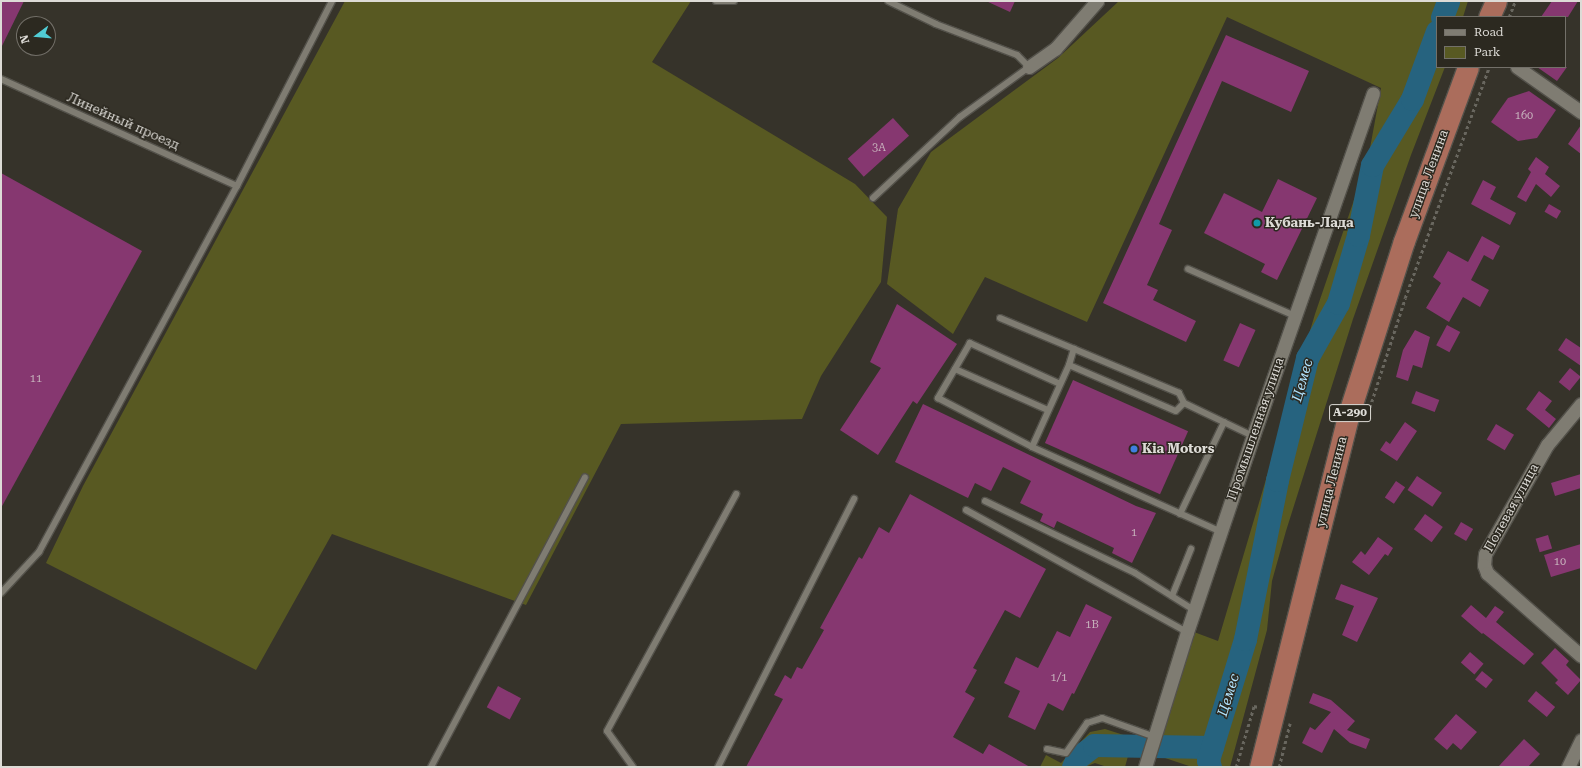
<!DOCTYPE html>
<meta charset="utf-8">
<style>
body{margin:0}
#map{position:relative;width:1582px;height:768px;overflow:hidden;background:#36332a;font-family:"Roboto Serif",serif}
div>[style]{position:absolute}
.green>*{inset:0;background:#585922}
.river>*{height:23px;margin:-11.5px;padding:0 11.5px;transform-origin:11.5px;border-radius:11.5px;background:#26637f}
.building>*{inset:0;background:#863770;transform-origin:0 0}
.path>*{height:2.5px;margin-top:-1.25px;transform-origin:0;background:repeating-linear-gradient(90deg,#69675f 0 3px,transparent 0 6px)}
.roads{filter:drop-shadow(1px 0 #53514a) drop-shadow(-1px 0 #53514a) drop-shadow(0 1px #53514a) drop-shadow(0 -1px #53514a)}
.service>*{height:6px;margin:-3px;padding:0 3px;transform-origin:3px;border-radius:3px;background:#7f7c72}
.minor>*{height:13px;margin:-6.5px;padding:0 6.5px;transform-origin:6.5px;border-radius:6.5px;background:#7f7c72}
.trunk>*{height:21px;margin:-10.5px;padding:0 10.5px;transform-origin:10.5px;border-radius:10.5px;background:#ab6d5c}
.dots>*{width:11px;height:11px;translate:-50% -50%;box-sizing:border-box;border:2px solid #2c2920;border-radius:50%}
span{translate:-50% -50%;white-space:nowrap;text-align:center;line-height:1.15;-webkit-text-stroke:3px #2c2920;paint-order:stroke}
.number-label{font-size:11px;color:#c7b2bc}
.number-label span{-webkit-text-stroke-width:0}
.shield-label span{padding:1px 3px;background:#2c2920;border:1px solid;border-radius:3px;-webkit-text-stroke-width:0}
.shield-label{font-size:12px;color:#dddbd6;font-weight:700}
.street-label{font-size:13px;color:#dddbd6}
.poi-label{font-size:13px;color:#dddbd6;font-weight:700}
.left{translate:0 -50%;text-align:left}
.water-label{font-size:14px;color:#b1e3fe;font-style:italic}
.frame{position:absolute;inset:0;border:2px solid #dddbd6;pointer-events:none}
.legend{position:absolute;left:1436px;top:16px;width:130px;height:52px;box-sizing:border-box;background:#2c2920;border:1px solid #737069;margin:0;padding:5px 7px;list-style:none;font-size:12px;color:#dddbd6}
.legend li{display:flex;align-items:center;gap:8px;height:20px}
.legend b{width:20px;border:1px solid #737069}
.north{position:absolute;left:16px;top:16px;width:40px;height:40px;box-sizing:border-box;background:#2c2920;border:1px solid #737069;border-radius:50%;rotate:254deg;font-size:11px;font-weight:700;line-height:16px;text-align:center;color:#dddbd6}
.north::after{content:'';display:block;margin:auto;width:14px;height:18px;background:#51ccd4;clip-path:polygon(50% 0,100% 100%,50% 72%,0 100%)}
</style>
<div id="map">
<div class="green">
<i style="clip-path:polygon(345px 1px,691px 1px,652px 62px,855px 184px,887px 217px,881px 282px,821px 376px,802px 419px,621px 424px,526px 605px,332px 534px,256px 670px,46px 563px,83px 486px)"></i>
<i style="clip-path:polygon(1119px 1px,1468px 1px,1463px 17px,1437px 17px,1437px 67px,1445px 67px,1411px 155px,1353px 319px,1286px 531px,1272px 581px,1267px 630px,1230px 767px,1192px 767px,1156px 755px,1194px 632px,1218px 641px,1315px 314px,1368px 159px,1381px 88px,1227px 17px,1087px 322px,985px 277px,953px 334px,887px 284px,898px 209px,931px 152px,1058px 58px)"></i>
<i style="clip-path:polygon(1105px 729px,1133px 738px,1125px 767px,1107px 767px,1095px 763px,1085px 767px,1040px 767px,1046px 755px,1061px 763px,1090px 732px)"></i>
</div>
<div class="river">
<i style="left:1442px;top:17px;width:17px;rotate:-69deg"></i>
<i style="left:1073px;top:767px;width:10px;rotate:-66deg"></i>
<i style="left:1077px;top:758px;width:21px;rotate:-37deg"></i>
<i style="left:1094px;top:745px;width:118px;rotate:1deg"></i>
<i style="left:1210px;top:767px;width:7px;rotate:-106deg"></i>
<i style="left:1208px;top:760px;width:127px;rotate:-73deg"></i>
<i style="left:1245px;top:639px;width:162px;rotate:-78.6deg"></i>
<i style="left:1277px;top:480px;width:126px;rotate:-76.2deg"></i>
<i style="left:1307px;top:358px;width:63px;rotate:-60.6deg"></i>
<i style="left:1338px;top:303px;width:71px;rotate:-73.6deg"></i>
<i style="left:1358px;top:235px;width:71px;rotate:-78.7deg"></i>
<i style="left:1372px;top:165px;width:77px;rotate:-58.8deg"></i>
<i style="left:1412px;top:99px;width:72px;rotate:-69.8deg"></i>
</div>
<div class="building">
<i style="clip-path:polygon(1px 1px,24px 1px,1px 48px)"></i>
<i style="clip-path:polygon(986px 1px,1015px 1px,1010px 12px)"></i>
<i style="clip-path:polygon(1552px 1px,1578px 1px,1568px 17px,1541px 17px)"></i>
<i style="clip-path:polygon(1226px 35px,1309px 71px,1291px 112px,1222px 81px,1159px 224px,1172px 230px,1147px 285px,1158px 290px,1153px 300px,1196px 321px,1186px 342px,1103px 303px)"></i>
<i style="clip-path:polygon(1537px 67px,1567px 67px,1557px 81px)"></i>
<i style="clip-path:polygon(1529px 91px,1556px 110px,1537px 138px,1518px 141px,1491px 122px,1508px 98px)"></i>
<i style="left:893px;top:118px;width:24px;height:61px;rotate:48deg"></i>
<i style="clip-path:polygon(1581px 125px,1581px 154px,1568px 144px)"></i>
<i style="clip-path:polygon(1536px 157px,1549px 167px,1545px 174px,1560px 186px,1551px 197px,1536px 184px,1526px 202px,1517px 197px,1531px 172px,1528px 169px)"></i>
<i style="clip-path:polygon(1px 173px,142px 251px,1px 508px)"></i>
<i style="clip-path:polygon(1278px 179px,1317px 198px,1277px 280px,1261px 272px,1265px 264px,1204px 233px,1224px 193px,1262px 212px)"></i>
<i style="clip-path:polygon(1483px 180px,1496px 187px,1490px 199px,1516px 213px,1510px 225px,1471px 204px)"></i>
<i style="left:1549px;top:204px;width:14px;height:9px;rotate:30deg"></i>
<i style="clip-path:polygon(1482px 236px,1500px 246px,1493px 260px,1484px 255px,1471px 280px,1489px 290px,1480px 307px,1463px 297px,1449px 322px,1426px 308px,1441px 283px,1433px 277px,1448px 251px,1468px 262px)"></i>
<i style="clip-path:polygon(897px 304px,957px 344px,917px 404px,913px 401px,878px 455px,840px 430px,881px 368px,870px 362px)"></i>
<i style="left:1240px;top:323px;width:17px;height:41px;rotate:24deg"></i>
<i style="left:1447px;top:325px;width:15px;height:23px;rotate:28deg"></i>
<i style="clip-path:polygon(1415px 330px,1430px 337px,1422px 368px,1413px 365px,1408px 381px,1396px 377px,1403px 350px)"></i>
<i style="clip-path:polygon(1566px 338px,1581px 348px,1581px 366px,1558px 350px)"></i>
<i style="left:1570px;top:368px;width:14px;height:18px;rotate:39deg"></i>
<i style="left:1073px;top:380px;width:126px;height:69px;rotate:24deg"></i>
<i style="left:1416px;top:391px;width:25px;height:13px;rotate:21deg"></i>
<i style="clip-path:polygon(1539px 391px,1552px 401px,1545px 410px,1556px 419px,1549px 428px,1526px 409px)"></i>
<i style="clip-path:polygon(923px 404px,1136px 506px,1156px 513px,1132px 563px,1112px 553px,1114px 548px,1057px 521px,1054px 528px,1040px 521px,1043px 514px,1020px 503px,1031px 481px,1003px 467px,991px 491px,975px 483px,968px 498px,895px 462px)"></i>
<i style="clip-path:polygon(1405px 422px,1417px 431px,1397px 461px,1380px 450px,1386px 441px,1390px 444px)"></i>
<i style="left:1496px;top:424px;width:21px;height:18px;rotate:31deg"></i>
<i style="clip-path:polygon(1581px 474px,1581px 488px,1555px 496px,1551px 483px)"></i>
<i style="left:1417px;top:476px;width:30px;height:17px;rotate:34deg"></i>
<i style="left:1396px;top:481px;width:11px;height:20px;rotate:34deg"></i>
<i style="clip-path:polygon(910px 494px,1046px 569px,1020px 618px,1005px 610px,973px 668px,977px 670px,965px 692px,975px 698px,953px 737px,983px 754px,989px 744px,1030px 767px,746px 767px,783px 699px,774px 695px,785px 675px,791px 679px,797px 667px,802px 669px,824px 630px,820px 628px,859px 557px,862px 559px,879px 527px,889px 533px)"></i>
<i style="left:1425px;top:514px;width:22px;height:19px;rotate:36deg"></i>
<i style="left:1461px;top:522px;width:14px;height:14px;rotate:30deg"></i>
<i style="left:1548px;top:535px;width:14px;height:13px;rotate:73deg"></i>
<i style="clip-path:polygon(1378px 537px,1393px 548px,1388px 556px,1385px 554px,1369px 575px,1352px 562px,1361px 551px,1365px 555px)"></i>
<i style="clip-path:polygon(1581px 544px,1581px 568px,1551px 577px,1544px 555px)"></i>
<i style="clip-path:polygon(1341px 584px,1378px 598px,1357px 642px,1342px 635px,1354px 606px,1335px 599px)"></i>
<i style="clip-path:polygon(1086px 604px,1112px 617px,1074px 694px,1072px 693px,1063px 711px,1048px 703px,1035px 730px,1008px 717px,1020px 691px,1004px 683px,1016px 657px,1038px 668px,1057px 631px,1070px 637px)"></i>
<i style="clip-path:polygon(1471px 605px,1486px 618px,1495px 606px,1504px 612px,1496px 622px,1534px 654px,1524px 665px,1483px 633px,1482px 634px,1461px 616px)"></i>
<i style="clip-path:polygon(1555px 648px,1569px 661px,1566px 665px,1581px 680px,1568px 695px,1555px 683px,1558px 680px,1541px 663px)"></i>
<i style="left:1470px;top:652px;width:18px;height:14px;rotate:41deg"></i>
<i style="left:1482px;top:671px;width:14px;height:11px;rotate:39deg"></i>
<i style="left:498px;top:686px;width:26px;height:24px;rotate:28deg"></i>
<i style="left:1536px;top:691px;width:25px;height:13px;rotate:40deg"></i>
<i style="clip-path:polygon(1313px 693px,1331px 700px,1355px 721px,1347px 730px,1370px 739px,1366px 749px,1350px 743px,1334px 729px,1322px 753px,1302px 743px,1310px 727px,1315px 730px,1331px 712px,1309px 703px)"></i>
<i style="clip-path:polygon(1456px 714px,1477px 732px,1461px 750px,1453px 743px,1447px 750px,1434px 739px)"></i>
<i style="clip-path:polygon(1524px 739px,1540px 754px,1528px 767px,1498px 767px)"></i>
</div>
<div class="path">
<i style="left:1509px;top:17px;width:17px;rotate:-69deg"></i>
<i style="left:1366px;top:419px;width:127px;rotate:-72.1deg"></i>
<i style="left:1405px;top:298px;width:246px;rotate:-70deg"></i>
<i style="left:1236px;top:767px;width:64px;rotate:-73.6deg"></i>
<i style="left:1254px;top:706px;width:5px;rotate:11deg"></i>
<i style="left:1279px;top:767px;width:45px;rotate:-76deg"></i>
</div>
<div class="roads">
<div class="service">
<i style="left:716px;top:1px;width:18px"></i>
<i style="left:1px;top:79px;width:259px;rotate:24.4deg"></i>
<i style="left:873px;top:198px;width:119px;rotate:-43deg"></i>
<i style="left:960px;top:117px;width:85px;rotate:-35.9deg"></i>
<i style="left:1029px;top:67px;width:17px;rotate:-135deg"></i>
<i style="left:1017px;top:55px;width:87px;rotate:-159.1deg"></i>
<i style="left:936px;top:24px;width:53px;rotate:-154.4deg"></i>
<i style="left:1188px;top:269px;width:117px;rotate:23.7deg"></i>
<i style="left:1000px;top:318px;width:194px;rotate:22.7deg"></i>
<i style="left:1179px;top:393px;width:11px;rotate:63deg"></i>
<i style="left:1184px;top:403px;width:76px;rotate:25.6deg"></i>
<i style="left:1069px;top:365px;width:17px;rotate:-73deg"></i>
<i style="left:955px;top:369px;width:102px;rotate:23.8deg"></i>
<i style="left:1058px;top:383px;width:97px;rotate:-155.6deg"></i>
<i style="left:970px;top:343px;width:64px;rotate:120.2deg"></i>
<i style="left:938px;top:398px;width:106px;rotate:27.5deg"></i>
<i style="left:1032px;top:447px;width:207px;rotate:24.2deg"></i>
<i style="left:1032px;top:447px;width:90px;rotate:-65.7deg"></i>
<i style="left:1069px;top:365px;width:116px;rotate:23.3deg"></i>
<i style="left:1176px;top:411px;width:11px;rotate:-45deg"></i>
<i style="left:985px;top:501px;width:166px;rotate:25.6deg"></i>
<i style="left:1135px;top:573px;width:70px;rotate:32.1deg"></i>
<i style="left:966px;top:510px;width:252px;rotate:28.9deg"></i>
<i style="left:1180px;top:514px;width:102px;rotate:-64.4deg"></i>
<i style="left:1px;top:593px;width:56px;rotate:-47.2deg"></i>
<i style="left:39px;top:552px;width:416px;rotate:-61.6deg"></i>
<i style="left:237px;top:186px;width:208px;rotate:-62.8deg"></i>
<i style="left:1172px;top:596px;width:51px;rotate:-68deg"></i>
<i style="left:1047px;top:749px;width:19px;rotate:12deg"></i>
<i style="left:1066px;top:753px;width:37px;rotate:-55deg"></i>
<i style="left:1087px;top:723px;width:16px;rotate:-18deg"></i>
<i style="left:1102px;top:718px;width:56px;rotate:19.7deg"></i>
<i style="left:431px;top:767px;width:328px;rotate:-62deg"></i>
<i style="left:633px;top:767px;width:44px;rotate:-125.8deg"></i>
<i style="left:607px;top:731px;width:270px;rotate:-61.4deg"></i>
<i style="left:718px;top:767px;width:301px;rotate:-63.1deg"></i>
</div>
<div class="minor">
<i style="left:1029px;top:67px;width:32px;rotate:-35deg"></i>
<i style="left:1055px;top:49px;width:64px;rotate:-48.8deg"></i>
<i style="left:1517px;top:67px;width:78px;rotate:35.1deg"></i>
<i style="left:1581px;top:404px;width:53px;rotate:129.7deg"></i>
<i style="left:1547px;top:445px;width:125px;rotate:119.6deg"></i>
<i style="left:1485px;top:554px;width:11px;rotate:95deg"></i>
<i style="left:1484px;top:565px;width:9px;rotate:69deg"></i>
<i style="left:1487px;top:573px;width:125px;rotate:41.4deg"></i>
<i style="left:1145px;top:767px;width:141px;rotate:-72.7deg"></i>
<i style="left:1187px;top:632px;width:207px;rotate:-71.4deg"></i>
<i style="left:1253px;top:436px;width:363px;rotate:-70.7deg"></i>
<i style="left:1568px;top:767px;width:30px;rotate:-64deg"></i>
</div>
<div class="trunk">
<i style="left:1489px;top:17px;width:17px;rotate:-66deg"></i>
<i style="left:1260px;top:767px;width:368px;rotate:-75.9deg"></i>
<i style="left:1350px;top:410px;width:177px;rotate:-72.3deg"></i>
<i style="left:1404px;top:241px;width:185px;rotate:-69.8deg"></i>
</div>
</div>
<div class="dots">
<i style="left:1257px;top:223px;background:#0f9aa8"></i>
<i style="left:1134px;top:449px;background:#3f7fe0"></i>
</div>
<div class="number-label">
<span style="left:1524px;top:116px">160</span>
<span style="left:879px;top:148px">3А</span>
<span style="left:36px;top:379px">11</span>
<span style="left:1134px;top:533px">1</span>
<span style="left:1560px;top:562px">10</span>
<span style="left:1092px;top:625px">1В</span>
<span style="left:1059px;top:678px">1/1</span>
</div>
<div class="shield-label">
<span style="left:1350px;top:413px">А-290</span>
</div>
<div class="street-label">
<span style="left:123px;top:122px;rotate:24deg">Линейный проезд</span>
<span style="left:1429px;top:174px;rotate:-70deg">улица Ленина</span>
<span style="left:1256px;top:429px;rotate:-71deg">Промышленная улица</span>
<span style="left:1332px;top:482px;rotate:-76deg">улица Ленина</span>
<span style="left:1512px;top:508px;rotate:-61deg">Полевая улица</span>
</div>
<div class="poi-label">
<span class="left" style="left:1265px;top:223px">Кубань-Лада</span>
<span class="left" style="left:1142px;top:449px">Kia Motors</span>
</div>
<div class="water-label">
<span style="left:1302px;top:380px;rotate:-74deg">Цемес</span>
<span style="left:1228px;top:695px;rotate:-73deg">Цемес</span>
</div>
<div class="frame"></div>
<ul class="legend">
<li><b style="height:5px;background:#7f7c72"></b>Road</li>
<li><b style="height:11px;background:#585922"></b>Park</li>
</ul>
<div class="north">N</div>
</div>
